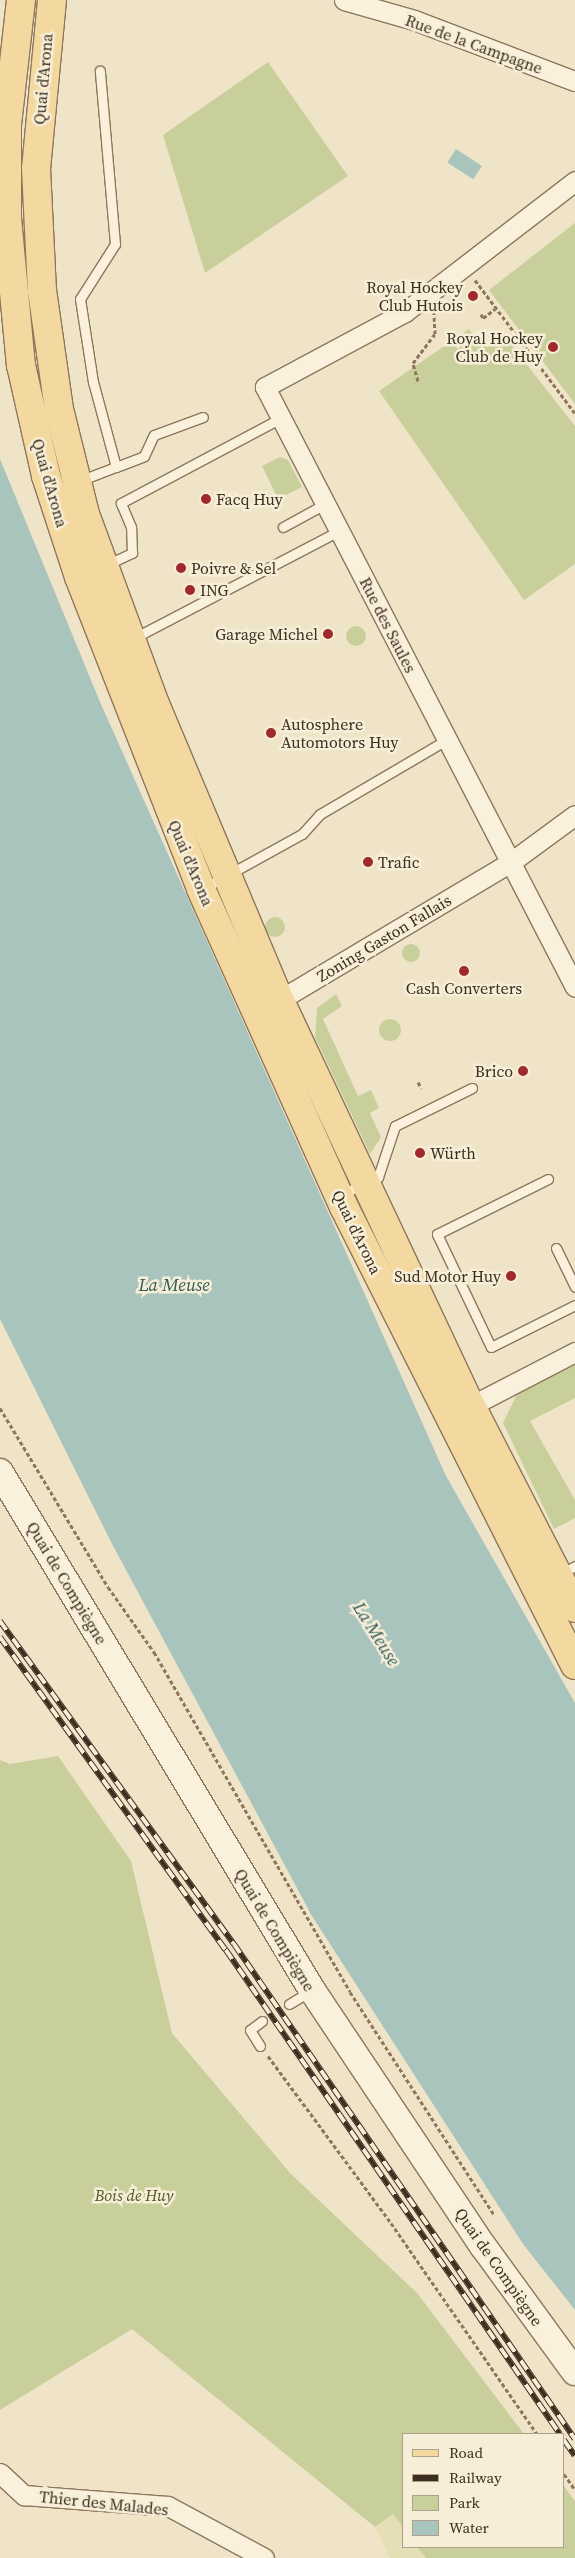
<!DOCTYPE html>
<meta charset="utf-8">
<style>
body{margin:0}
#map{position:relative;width:575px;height:2558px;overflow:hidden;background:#f0e4c8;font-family:"Source Serif 4",serif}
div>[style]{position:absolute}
.farmland>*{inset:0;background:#e6deb5}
.green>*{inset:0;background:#c9cf9b}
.round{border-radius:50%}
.water>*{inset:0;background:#a9c4bc;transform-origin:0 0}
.path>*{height:3px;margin-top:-1.5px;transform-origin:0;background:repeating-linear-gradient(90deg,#8d765c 0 4px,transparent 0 6.5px)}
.roads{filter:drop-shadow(1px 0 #8d765c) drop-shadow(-1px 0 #8d765c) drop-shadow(0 1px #8d765c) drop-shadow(0 -1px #8d765c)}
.service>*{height:9px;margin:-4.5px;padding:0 4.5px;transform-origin:4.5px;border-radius:4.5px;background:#faf1dc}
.minor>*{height:19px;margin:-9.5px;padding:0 9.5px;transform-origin:9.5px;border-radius:9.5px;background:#faf1dc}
.secondary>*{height:26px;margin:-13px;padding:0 13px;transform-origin:13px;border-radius:13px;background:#faf1dc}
.primary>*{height:28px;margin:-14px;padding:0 14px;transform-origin:14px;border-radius:14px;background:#f3d9a0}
.rail>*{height:5.5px;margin-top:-2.75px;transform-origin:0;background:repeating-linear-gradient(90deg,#f7eed8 0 11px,#3d2e20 0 22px);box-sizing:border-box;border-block:1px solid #3d2e20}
.dots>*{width:14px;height:14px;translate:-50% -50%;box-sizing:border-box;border:2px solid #f7eed8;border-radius:50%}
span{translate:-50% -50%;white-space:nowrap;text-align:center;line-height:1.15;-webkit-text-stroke:5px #f7eed8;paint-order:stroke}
.street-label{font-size:16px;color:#3d2e20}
.poi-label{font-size:16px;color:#3d2e20}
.right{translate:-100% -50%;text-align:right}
.left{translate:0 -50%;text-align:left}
.park-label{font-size:16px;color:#4d5a26;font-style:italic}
.water-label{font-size:18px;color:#2f5d5a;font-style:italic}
.legend{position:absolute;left:402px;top:2433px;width:162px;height:115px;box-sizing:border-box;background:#f7eed8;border:1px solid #ada18e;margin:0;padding:6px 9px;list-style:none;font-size:15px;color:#3d2e20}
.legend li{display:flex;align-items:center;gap:10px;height:25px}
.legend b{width:25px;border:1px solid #ada18e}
</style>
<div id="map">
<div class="farmland">
<i style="clip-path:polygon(393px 2514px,404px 2529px,404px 2547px,417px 2547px,426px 2558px,390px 2558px,375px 2527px)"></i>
</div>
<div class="green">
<i style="clip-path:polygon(268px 62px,348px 176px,205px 273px,163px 135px)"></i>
<i style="clip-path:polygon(575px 223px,575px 404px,489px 290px)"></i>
<i style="clip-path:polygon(469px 329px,482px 348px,502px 333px,575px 426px,575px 564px,524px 600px,379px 391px)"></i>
<i style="clip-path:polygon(280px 457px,288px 460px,302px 487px,278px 499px,262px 466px)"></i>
<i class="round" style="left:346px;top:626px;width:20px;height:20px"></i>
<i class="round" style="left:265px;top:917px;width:20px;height:20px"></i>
<i class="round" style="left:402px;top:944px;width:18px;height:18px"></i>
<i style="clip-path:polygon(336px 994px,342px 1006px,323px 1019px,358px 1096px,371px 1090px,379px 1108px,370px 1113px,381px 1137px,370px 1154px,315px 1037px,317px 1008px)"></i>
<i class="round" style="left:379px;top:1019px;width:22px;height:22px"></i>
<i style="clip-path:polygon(575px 1365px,575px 1398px,530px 1421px,575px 1500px,575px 1518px,554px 1529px,503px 1423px,517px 1394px)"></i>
<i style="clip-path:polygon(58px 1756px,131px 1861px,172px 2033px,290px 2173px,417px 2293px,524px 2434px,404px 2434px,404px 2529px,393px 2514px,375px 2527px,132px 2329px,0 2410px,0 1760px,10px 1764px)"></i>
<i style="clip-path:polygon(564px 2486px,575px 2501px,575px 2558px,426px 2558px,417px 2547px,564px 2547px)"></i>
</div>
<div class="water">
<i style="left:456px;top:149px;width:31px;height:16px;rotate:33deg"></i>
<i style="clip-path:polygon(0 459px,100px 702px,446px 1476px,575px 1703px,575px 2310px,523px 2244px,312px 1916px,111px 1542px,0 1319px)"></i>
</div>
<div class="path">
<i style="left:475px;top:280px;width:166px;rotate:53.1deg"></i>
<i style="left:481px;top:314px;width:4px;rotate:63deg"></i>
<i style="left:483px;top:318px;width:15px;rotate:-37deg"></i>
<i style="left:418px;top:381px;width:19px;rotate:-106deg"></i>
<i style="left:413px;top:363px;width:36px;rotate:-53deg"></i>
<i style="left:435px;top:334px;width:22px;rotate:-93deg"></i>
<i style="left:418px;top:1082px;width:7px;rotate:63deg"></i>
<i style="left:0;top:1408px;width:209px;rotate:58.9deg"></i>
<i style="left:108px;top:1587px;width:80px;rotate:54.7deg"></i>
<i style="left:154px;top:1652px;width:392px;rotate:60deg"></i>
<i style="left:350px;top:1992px;width:265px;rotate:57.1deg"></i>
<i style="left:268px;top:2056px;width:207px;rotate:53.6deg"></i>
<i style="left:391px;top:2223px;width:257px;rotate:55.3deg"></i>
<i style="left:564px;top:2474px;width:19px;rotate:55deg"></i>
</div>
<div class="roads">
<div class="service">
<i style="left:116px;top:467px;width:30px;rotate:-21deg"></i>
<i style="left:144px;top:456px;width:23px;rotate:-65deg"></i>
<i style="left:154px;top:435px;width:52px;rotate:-20.2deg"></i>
<i style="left:79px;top:481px;width:40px;rotate:-21deg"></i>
<i style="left:116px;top:467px;width:88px;rotate:-105.1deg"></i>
<i style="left:93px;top:382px;width:84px;rotate:-98.9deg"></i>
<i style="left:80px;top:299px;width:65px;rotate:-57.5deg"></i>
<i style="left:115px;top:244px;width:174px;rotate:-95deg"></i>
<i style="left:283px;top:527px;width:48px;rotate:-28.7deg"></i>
<i style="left:106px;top:565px;width:29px;rotate:-25deg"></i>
<i style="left:132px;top:553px;width:26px;rotate:-92deg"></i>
<i style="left:131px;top:527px;width:26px;rotate:-113deg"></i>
<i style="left:121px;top:503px;width:181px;rotate:-28deg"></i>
<i style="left:134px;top:638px;width:231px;rotate:-27.6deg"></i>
<i style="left:204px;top:888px;width:112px;rotate:-28.9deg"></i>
<i style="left:302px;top:834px;width:27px;rotate:-48deg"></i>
<i style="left:320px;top:814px;width:148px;rotate:-30.4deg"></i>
<i style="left:548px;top:1179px;width:124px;rotate:153.6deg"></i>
<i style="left:437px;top:1234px;width:125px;rotate:64.5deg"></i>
<i style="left:491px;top:1347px;width:94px;rotate:-26.6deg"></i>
<i style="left:342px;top:1194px;width:40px;rotate:-25deg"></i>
<i style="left:378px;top:1177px;width:54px;rotate:-71.6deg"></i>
<i style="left:395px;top:1126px;width:86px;rotate:-26.3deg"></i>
<i style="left:556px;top:1248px;width:43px;rotate:64deg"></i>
<i style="left:560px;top:1574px;width:17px;rotate:-28deg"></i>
<i style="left:289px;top:2004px;width:23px;rotate:-31deg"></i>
<i style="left:260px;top:2046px;width:19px;rotate:-122deg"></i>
<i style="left:250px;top:2030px;width:15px;rotate:-37deg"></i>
</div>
<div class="minor">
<i style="left:344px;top:0;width:73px;rotate:15.9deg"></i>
<i style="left:414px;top:20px;width:172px;rotate:20.8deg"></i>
<i style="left:575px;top:181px;width:215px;rotate:142.4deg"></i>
<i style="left:405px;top:312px;width:159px;rotate:151.8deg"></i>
<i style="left:265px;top:387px;width:675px;rotate:62.68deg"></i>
<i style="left:271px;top:1005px;width:279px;rotate:-30.8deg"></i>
<i style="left:511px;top:862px;width:79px;rotate:-36.3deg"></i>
<i style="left:461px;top:1411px;width:128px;rotate:-27.4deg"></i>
<i style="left:0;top:2473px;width:33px;rotate:43deg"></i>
<i style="left:24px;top:2495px;width:144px;rotate:4.4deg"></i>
<i style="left:168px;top:2506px;width:109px;rotate:28.4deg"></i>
</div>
<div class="secondary">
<i style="left:0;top:1472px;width:605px;rotate:58.94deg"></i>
<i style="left:312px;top:1990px;width:308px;rotate:56.3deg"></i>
<i style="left:483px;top:2246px;width:156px;rotate:53.9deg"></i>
</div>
<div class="primary">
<i style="left:21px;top:0;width:126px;rotate:96.4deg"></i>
<i style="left:7px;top:125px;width:93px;rotate:90deg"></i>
<i style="left:7px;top:218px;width:148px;rotate:84.6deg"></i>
<i style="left:21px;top:365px;width:114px;rotate:77.3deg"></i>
<i style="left:46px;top:476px;width:106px;rotate:71.9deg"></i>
<i style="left:79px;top:577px;width:335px;rotate:68.6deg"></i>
<i style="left:201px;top:889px;width:349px;rotate:65.8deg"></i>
<i style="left:344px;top:1207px;width:513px;rotate:63.24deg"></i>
<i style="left:52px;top:0;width:169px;rotate:95.4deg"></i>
<i style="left:36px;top:168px;width:122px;rotate:87.2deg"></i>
<i style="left:42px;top:290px;width:120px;rotate:81.9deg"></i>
<i style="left:59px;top:409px;width:108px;rotate:76.1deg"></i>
<i style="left:85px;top:514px;width:202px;rotate:69.8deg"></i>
<i style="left:155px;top:704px;width:322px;rotate:67.2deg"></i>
<i style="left:280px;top:1001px;width:448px;rotate:64.8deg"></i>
<i style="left:471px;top:1406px;width:227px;rotate:62.8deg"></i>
</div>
</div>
<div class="rail">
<i style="left:0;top:1621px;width:399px;rotate:54.1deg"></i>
<i style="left:234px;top:1944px;width:601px;rotate:55.44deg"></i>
<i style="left:0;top:1637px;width:386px;rotate:54.2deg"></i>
<i style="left:226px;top:1950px;width:588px;rotate:55.39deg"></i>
<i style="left:564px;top:2440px;width:19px;rotate:55deg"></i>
</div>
<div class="dots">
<i style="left:473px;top:296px;background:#9e2a2b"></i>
<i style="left:553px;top:347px;background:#9e2a2b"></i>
<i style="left:206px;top:499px;background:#9e2a2b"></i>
<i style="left:181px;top:568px;background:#9e2a2b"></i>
<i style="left:190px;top:590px;background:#9e2a2b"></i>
<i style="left:328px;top:634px;background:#9e2a2b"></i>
<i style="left:271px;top:733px;background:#9e2a2b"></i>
<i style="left:368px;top:862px;background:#9e2a2b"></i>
<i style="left:464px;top:971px;background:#9e2a2b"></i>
<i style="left:523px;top:1071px;background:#9e2a2b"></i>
<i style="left:420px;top:1153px;background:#9e2a2b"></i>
<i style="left:511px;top:1276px;background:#9e2a2b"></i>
</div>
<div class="street-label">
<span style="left:474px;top:44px;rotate:20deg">Rue de la Campagne</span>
<span style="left:43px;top:79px;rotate:-85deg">Quai d'Arona</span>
<span style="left:50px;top:483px;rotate:74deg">Quai d'Arona</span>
<span style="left:388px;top:625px;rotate:63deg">Rue des Saules</span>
<span style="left:191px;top:863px;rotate:67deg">Quai d'Arona</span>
<span style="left:384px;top:938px;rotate:-31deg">Zoning Gaston Fallais</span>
<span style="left:357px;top:1232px;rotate:64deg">Quai d'Arona</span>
<span style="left:67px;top:1583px;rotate:59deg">Quai de Compiègne</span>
<span style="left:275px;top:1930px;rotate:59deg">Quai de Compiègne</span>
<span style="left:499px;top:2267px;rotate:55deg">Quai de Compiègne</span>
<span style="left:104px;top:2503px;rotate:6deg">Thier des Malades</span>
</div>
<div class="poi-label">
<span class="right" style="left:463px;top:296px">Royal Hockey<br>Club Hutois</span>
<span class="right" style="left:543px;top:347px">Royal Hockey<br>Club de Huy</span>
<span class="left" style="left:216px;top:499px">Facq Huy</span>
<span class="left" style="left:191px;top:568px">Poivre &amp; Sel</span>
<span class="left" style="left:200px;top:590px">ING</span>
<span class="right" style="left:318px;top:634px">Garage Michel</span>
<span class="left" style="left:281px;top:733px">Autosphere<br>Automotors Huy</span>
<span class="left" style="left:378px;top:862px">Trafic</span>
<span style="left:464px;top:988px">Cash Converters</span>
<span class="right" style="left:513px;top:1071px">Brico</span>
<span class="left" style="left:430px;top:1153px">Würth</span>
<span class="right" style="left:501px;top:1276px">Sud Motor Huy</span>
</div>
<div class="park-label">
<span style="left:134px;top:2195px">Bois de Huy</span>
</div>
<div class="water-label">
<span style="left:174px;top:1285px">La Meuse</span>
<span style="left:376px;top:1634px;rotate:58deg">La Meuse</span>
</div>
<ul class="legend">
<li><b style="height:6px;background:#f3d9a0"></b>Road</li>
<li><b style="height:6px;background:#3d2e20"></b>Railway</li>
<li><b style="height:14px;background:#c9cf9b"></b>Park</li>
<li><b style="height:14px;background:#a9c4bc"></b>Water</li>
</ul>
</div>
